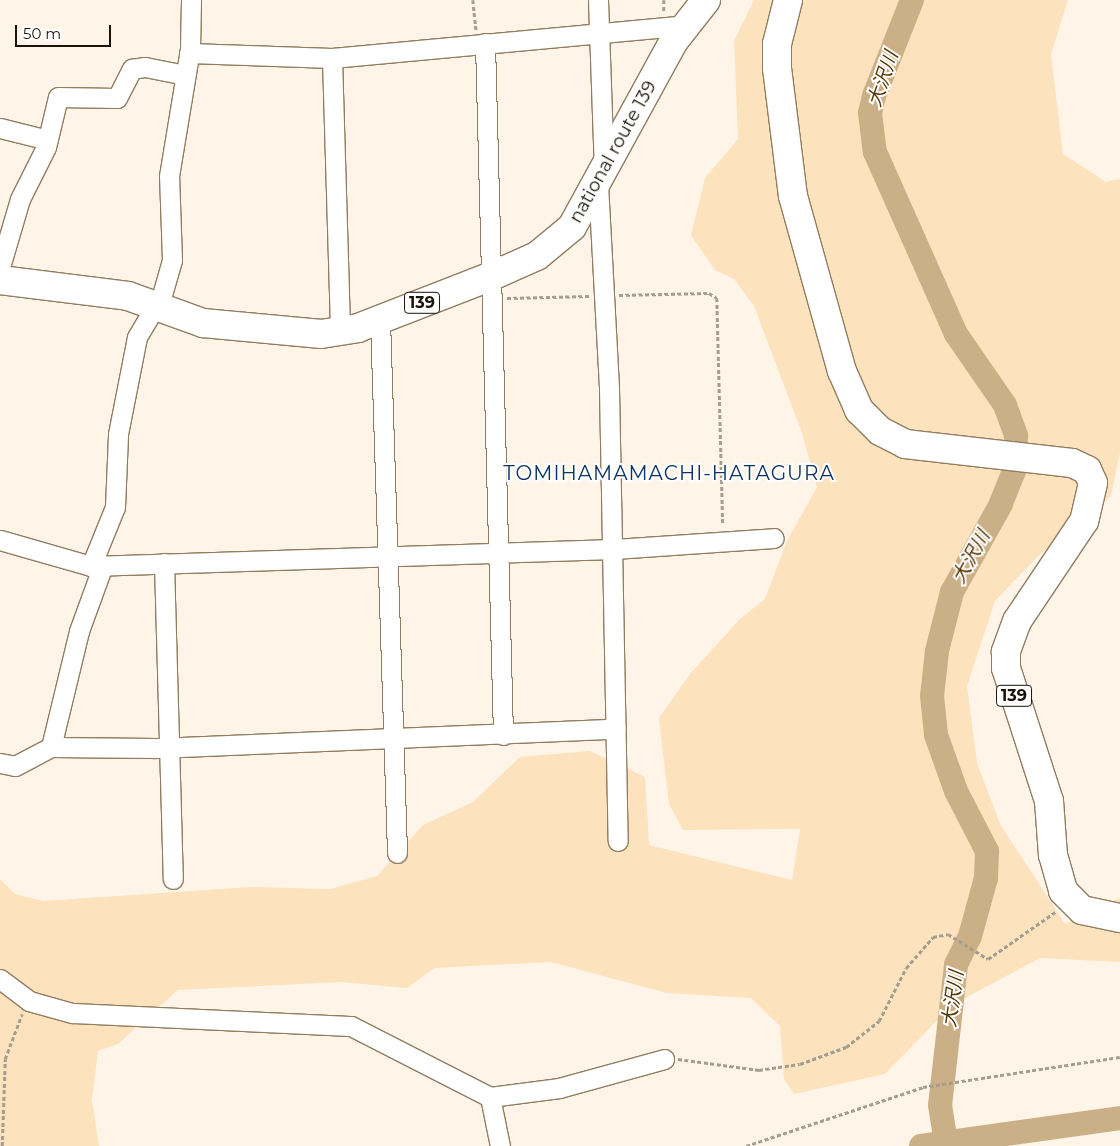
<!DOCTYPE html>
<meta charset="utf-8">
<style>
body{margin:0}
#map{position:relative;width:1120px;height:1146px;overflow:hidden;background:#fef5e8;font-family:Montserrat,"Noto Sans JP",sans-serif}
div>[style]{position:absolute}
.green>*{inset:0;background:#fce2bd}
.river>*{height:24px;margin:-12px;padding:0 12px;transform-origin:12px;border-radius:12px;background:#cbb087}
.path>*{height:2.5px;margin-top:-1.25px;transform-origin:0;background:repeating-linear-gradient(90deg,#a59d90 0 4px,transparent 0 6.5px)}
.roads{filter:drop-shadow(1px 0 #917d60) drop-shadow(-1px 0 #917d60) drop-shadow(0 1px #917d60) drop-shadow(0 -1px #917d60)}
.minor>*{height:19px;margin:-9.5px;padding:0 9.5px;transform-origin:9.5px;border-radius:9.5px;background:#fff}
.highway>*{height:28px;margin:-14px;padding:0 14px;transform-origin:14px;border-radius:14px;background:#fff}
span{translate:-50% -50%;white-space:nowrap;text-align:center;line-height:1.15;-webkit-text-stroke:4px #fff;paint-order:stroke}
.shield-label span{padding:1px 4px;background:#fff;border:1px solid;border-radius:4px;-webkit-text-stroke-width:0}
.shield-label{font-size:16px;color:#1a1307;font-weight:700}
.street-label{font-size:18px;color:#1a1307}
.water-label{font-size:19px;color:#543802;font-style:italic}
.quarter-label{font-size:20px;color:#0c3467;letter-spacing:1px}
.scale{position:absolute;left:15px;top:25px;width:96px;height:22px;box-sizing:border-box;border:2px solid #1a1307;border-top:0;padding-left:6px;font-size:15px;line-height:18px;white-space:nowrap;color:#1a1307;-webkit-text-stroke:4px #fff;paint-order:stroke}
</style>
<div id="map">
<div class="green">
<i style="clip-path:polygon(754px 0,1068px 0,1051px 54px,1063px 154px,1106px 182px,1120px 179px,1120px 453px,1111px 496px,1037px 557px,995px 601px,967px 686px,977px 763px,1000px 824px,1065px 924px,1120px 898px,1120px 962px,1040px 958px,952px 1005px,885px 1074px,794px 1094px,784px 1079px,780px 1026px,751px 998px,667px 993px,551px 962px,434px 968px,407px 988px,341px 982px,178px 990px,118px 1044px,98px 1051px,92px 1100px,99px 1146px,0 1146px,0 879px,15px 894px,43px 901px,251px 887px,330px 889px,377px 876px,423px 825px,473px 802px,520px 757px,590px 751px,645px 777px,649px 845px,792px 880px,800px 829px,683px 830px,669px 804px,659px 718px,690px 674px,739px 620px,765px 599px,787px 541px,817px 487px,801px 430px,754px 306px,734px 279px,715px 270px,691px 235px,705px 178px,738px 139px,734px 41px)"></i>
</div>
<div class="river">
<i style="left:912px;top:0;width:103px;rotate:111.6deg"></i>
<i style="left:874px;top:96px;width:17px;rotate:103deg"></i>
<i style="left:870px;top:113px;width:39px;rotate:83deg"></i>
<i style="left:875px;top:152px;width:199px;rotate:66deg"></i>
<i style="left:956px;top:334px;width:86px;rotate:55.4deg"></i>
<i style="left:1005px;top:405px;width:33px;rotate:70deg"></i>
<i style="left:1016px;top:436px;width:35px;rotate:93deg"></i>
<i style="left:1014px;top:471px;width:35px;rotate:112deg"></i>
<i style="left:1001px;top:504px;width:101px;rotate:119.1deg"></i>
<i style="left:952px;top:592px;width:61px;rotate:104.3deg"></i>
<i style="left:937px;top:651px;width:45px;rotate:96.3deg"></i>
<i style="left:932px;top:696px;width:39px;rotate:84deg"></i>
<i style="left:936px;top:735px;width:59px;rotate:70.3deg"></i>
<i style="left:956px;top:791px;width:68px;rotate:62.7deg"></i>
<i style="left:987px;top:851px;width:27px;rotate:92deg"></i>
<i style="left:986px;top:878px;width:60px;rotate:105.4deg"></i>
<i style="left:970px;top:936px;width:32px;rotate:116deg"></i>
<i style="left:956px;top:965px;width:141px;rotate:96.5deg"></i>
<i style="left:940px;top:1105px;width:37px;rotate:81deg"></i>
<i style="left:921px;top:1146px;width:201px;rotate:-8deg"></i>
</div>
<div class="path">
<i style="left:473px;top:0;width:30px;rotate:84deg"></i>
<i style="left:664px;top:0;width:11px;rotate:90deg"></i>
<i style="left:619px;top:295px;width:90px;rotate:-1.3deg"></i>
<i style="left:709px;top:293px;width:9px;rotate:32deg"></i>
<i style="left:717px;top:298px;width:227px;rotate:88.5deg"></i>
<i style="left:507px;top:298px;width:82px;rotate:-1.4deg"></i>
<i style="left:678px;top:1059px;width:82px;rotate:7.7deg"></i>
<i style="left:759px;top:1070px;width:41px;rotate:-8.3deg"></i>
<i style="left:800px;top:1064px;width:49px;rotate:-20.3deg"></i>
<i style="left:846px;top:1047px;width:42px;rotate:-38.2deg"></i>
<i style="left:879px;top:1021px;width:59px;rotate:-63deg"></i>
<i style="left:906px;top:968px;width:41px;rotate:-48.9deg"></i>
<i style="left:933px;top:937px;width:15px;rotate:-11deg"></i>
<i style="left:948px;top:934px;width:47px;rotate:32deg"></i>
<i style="left:988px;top:959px;width:82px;rotate:-35deg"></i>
<i style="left:2px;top:1146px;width:87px;rotate:-88deg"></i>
<i style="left:5px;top:1059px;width:48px;rotate:-69.3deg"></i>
<i style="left:746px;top:1146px;width:187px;rotate:-18.4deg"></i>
<i style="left:923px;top:1087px;width:199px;rotate:-8.7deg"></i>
</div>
<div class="roads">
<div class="minor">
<i style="left:598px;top:0;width:168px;rotate:88deg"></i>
<i style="left:485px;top:43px;width:692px;rotate:88.51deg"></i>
<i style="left:189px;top:53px;width:143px;rotate:2deg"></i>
<i style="left:332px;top:58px;width:355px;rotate:-5.3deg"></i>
<i style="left:332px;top:58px;width:275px;rotate:88.3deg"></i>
<i style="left:0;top:128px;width:49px;rotate:14deg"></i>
<i style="left:598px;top:184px;width:205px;rotate:86.9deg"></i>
<i style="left:609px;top:389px;width:452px;rotate:88.9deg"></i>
<i style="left:0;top:267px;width:71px;rotate:-73.6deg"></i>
<i style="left:20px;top:199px;width:58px;rotate:-63.4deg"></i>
<i style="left:46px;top:147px;width:51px;rotate:-76.5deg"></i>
<i style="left:58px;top:97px;width:59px;rotate:1deg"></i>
<i style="left:117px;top:98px;width:33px;rotate:-63deg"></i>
<i style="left:132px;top:69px;width:13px;rotate:-9deg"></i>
<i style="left:145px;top:67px;width:41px;rotate:11.3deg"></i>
<i style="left:380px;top:320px;width:533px;rotate:88.17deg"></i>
<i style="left:0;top:540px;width:95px;rotate:15.9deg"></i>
<i style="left:91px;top:566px;width:523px;rotate:-1.86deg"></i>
<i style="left:614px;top:549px;width:160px;rotate:-3.9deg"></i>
<i style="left:164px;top:563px;width:316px;rotate:88.4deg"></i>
<i style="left:91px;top:566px;width:64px;rotate:-67.9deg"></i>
<i style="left:115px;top:507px;width:73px;rotate:-87.6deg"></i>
<i style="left:118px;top:434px;width:99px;rotate:-78.9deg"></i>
<i style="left:137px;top:337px;width:49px;rotate:-59.2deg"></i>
<i style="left:162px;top:295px;width:36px;rotate:-74deg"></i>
<i style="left:172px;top:260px;width:84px;rotate:-92deg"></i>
<i style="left:169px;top:176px;width:129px;rotate:-80.6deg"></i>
<i style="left:190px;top:49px;width:49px;rotate:-88.8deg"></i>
<i style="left:51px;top:747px;width:119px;rotate:-76.4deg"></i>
<i style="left:79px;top:631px;width:70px;rotate:-70deg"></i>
<i style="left:0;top:763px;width:15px;rotate:11deg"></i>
<i style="left:15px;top:766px;width:41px;rotate:-27.8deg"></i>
<i style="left:51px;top:747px;width:104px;rotate:0.6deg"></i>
<i style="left:155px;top:748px;width:461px;rotate:-2.4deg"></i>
<i style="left:0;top:979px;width:36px;rotate:37deg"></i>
<i style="left:29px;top:1001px;width:45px;rotate:15.6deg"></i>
<i style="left:72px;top:1013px;width:279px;rotate:2.7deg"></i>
<i style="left:351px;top:1026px;width:156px;rotate:27.1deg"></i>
<i style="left:490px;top:1097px;width:70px;rotate:-7.4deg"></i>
<i style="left:559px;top:1088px;width:109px;rotate:-15.4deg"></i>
<i style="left:490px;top:1097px;width:50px;rotate:78.5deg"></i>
</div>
<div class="highway">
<i style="left:788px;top:0;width:45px;rotate:104deg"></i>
<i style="left:777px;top:44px;width:24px;rotate:90deg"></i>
<i style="left:777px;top:68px;width:129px;rotate:82.9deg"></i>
<i style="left:793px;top:196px;width:182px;rotate:74.4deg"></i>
<i style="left:842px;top:371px;width:43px;rotate:66.4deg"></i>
<i style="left:859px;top:410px;width:30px;rotate:45deg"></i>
<i style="left:880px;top:431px;width:28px;rotate:27deg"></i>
<i style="left:905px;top:444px;width:168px;rotate:6.5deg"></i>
<i style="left:1072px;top:463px;width:17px;rotate:25deg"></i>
<i style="left:1087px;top:470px;width:14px;rotate:65deg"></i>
<i style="left:1093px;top:483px;width:39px;rotate:103deg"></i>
<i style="left:1084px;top:521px;width:120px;rotate:123.8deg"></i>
<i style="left:1017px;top:621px;width:33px;rotate:110deg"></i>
<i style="left:1006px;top:652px;width:16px;rotate:90deg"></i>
<i style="left:1006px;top:668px;width:140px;rotate:72.1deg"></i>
<i style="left:1049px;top:801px;width:54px;rotate:85.8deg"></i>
<i style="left:1053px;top:855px;width:37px;rotate:74deg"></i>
<i style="left:1063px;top:891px;width:27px;rotate:45deg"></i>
<i style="left:1082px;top:910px;width:39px;rotate:12deg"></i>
<i style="left:0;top:280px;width:129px;rotate:7.1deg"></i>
<i style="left:128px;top:296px;width:80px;rotate:19.8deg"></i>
<i style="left:203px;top:323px;width:119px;rotate:5.3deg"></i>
<i style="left:321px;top:334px;width:37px;rotate:-9deg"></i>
<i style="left:358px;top:328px;width:144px;rotate:-21.2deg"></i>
<i style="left:492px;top:276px;width:49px;rotate:-24deg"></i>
<i style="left:537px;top:256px;width:45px;rotate:-39.6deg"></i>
<i style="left:572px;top:227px;width:212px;rotate:-61.3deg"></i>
<i style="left:674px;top:41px;width:52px;rotate:-52deg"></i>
</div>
</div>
<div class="shield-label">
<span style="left:422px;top:303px">139</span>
<span style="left:1014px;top:696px">139</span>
</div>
<div class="street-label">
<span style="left:613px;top:152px;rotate:-61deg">national route 139</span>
</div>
<div class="water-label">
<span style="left:883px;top:79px;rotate:-71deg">大沢川</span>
<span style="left:971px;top:557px;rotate:-61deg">大沢川</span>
<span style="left:953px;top:999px;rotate:-82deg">大沢川</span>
</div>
<div class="quarter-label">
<span style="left:669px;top:473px">TOMIHAMAMACHI-HATAGURA</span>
</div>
<div class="scale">50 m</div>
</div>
